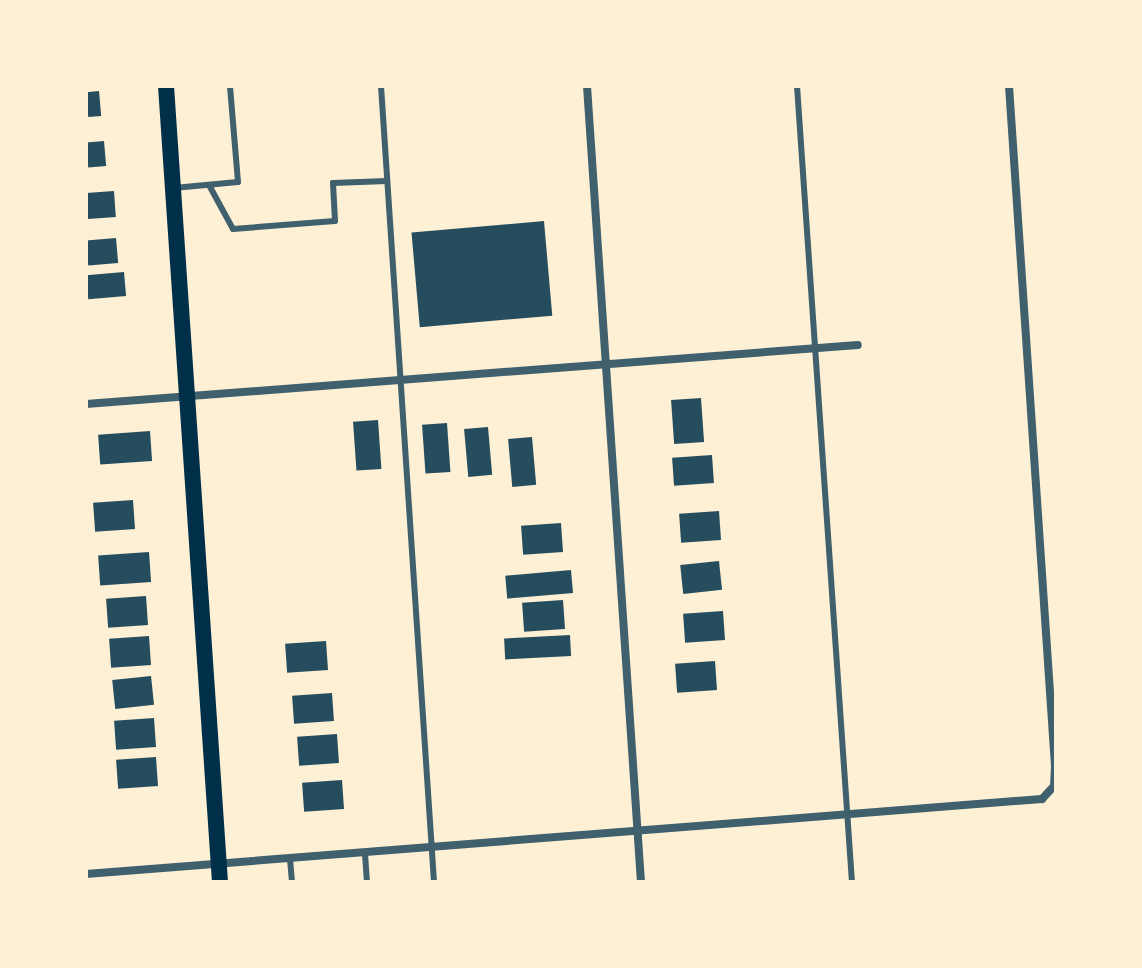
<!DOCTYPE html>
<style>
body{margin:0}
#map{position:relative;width:1142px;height:968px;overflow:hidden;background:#fdf0d5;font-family:"Work Sans",sans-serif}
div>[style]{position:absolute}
.building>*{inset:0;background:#264d5e;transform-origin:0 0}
.service>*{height:6px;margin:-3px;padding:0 3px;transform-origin:3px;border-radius:3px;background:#3f606c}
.minor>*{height:8px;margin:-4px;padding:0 4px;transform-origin:4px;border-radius:4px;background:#3f606c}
.secondary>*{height:16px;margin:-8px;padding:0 8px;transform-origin:8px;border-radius:8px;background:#003049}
span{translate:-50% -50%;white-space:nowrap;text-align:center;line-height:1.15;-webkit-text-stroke:8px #fdf0d5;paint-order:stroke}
.frame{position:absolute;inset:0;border:88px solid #fdf0d5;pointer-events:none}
</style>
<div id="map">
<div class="building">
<i style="left:99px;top:91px;width:25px;height:13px;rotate:85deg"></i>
<i style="left:104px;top:141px;width:25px;height:18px;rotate:85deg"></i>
<i style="left:114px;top:191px;width:26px;height:28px;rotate:86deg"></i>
<i style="left:544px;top:221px;width:95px;height:133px;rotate:85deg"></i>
<i style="left:116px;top:238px;width:25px;height:30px;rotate:85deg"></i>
<i style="left:124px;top:272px;width:24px;height:38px;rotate:85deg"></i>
<i style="left:701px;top:398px;width:44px;height:30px;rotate:86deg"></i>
<i style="left:378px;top:420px;width:49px;height:25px;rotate:86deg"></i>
<i style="left:447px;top:423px;width:49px;height:25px;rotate:86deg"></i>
<i style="left:488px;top:427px;width:48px;height:24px;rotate:85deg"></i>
<i style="left:150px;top:431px;width:30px;height:52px;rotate:86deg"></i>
<i style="left:532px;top:437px;width:48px;height:24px;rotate:85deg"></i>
<i style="left:712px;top:455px;width:28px;height:40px;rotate:86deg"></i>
<i style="left:133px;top:500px;width:29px;height:40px;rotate:86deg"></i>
<i style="left:719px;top:511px;width:29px;height:40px;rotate:86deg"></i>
<i style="left:561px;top:523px;width:29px;height:40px;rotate:86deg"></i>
<i style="left:149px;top:552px;width:30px;height:51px;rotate:86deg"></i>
<i style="left:719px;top:561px;width:29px;height:39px;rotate:84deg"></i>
<i style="left:571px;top:570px;width:23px;height:66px;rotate:85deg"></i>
<i style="left:146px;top:596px;width:29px;height:40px;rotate:86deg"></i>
<i style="left:563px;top:600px;width:29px;height:41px;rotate:86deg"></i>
<i style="left:723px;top:611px;width:29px;height:40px;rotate:86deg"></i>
<i style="left:570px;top:635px;width:21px;height:66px;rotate:87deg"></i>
<i style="left:149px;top:636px;width:29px;height:40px;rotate:86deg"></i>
<i style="left:326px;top:641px;width:29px;height:41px;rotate:86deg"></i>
<i style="left:715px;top:661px;width:29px;height:40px;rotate:86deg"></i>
<i style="left:151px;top:676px;width:29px;height:39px;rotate:84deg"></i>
<i style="left:332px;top:693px;width:28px;height:40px;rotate:86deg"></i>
<i style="left:154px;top:718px;width:29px;height:40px;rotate:86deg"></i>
<i style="left:337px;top:734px;width:29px;height:40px;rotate:86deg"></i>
<i style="left:156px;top:757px;width:29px;height:40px;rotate:86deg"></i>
<i style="left:342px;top:780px;width:29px;height:40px;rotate:86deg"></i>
</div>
<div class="service">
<i style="left:381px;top:86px;width:798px;rotate:86.19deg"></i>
<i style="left:797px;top:86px;width:798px;rotate:86.05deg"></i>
<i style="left:209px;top:185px;width:50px;rotate:61.4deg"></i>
<i style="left:233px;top:229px;width:102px;rotate:-4.5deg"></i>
<i style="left:335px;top:221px;width:38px;rotate:-93deg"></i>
<i style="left:333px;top:183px;width:54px;rotate:-2.1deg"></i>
<i style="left:174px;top:188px;width:64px;rotate:-5.4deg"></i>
<i style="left:238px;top:182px;width:96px;rotate:-94.8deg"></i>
<i style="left:365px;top:854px;width:28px;rotate:86deg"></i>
<i style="left:290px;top:859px;width:23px;rotate:85deg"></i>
</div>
<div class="minor">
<i style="left:587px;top:86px;width:798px;rotate:86.12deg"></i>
<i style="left:86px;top:404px;width:774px;rotate:-4.37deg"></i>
<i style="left:86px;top:874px;width:959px;rotate:-4.49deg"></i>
<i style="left:1042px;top:799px;width:18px;rotate:-47deg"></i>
<i style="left:1054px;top:786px;width:20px;rotate:-87deg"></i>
<i style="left:1055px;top:766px;width:682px;rotate:-93.87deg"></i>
</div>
<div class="secondary">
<i style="left:166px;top:86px;width:798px;rotate:86.12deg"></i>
</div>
<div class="frame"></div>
</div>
